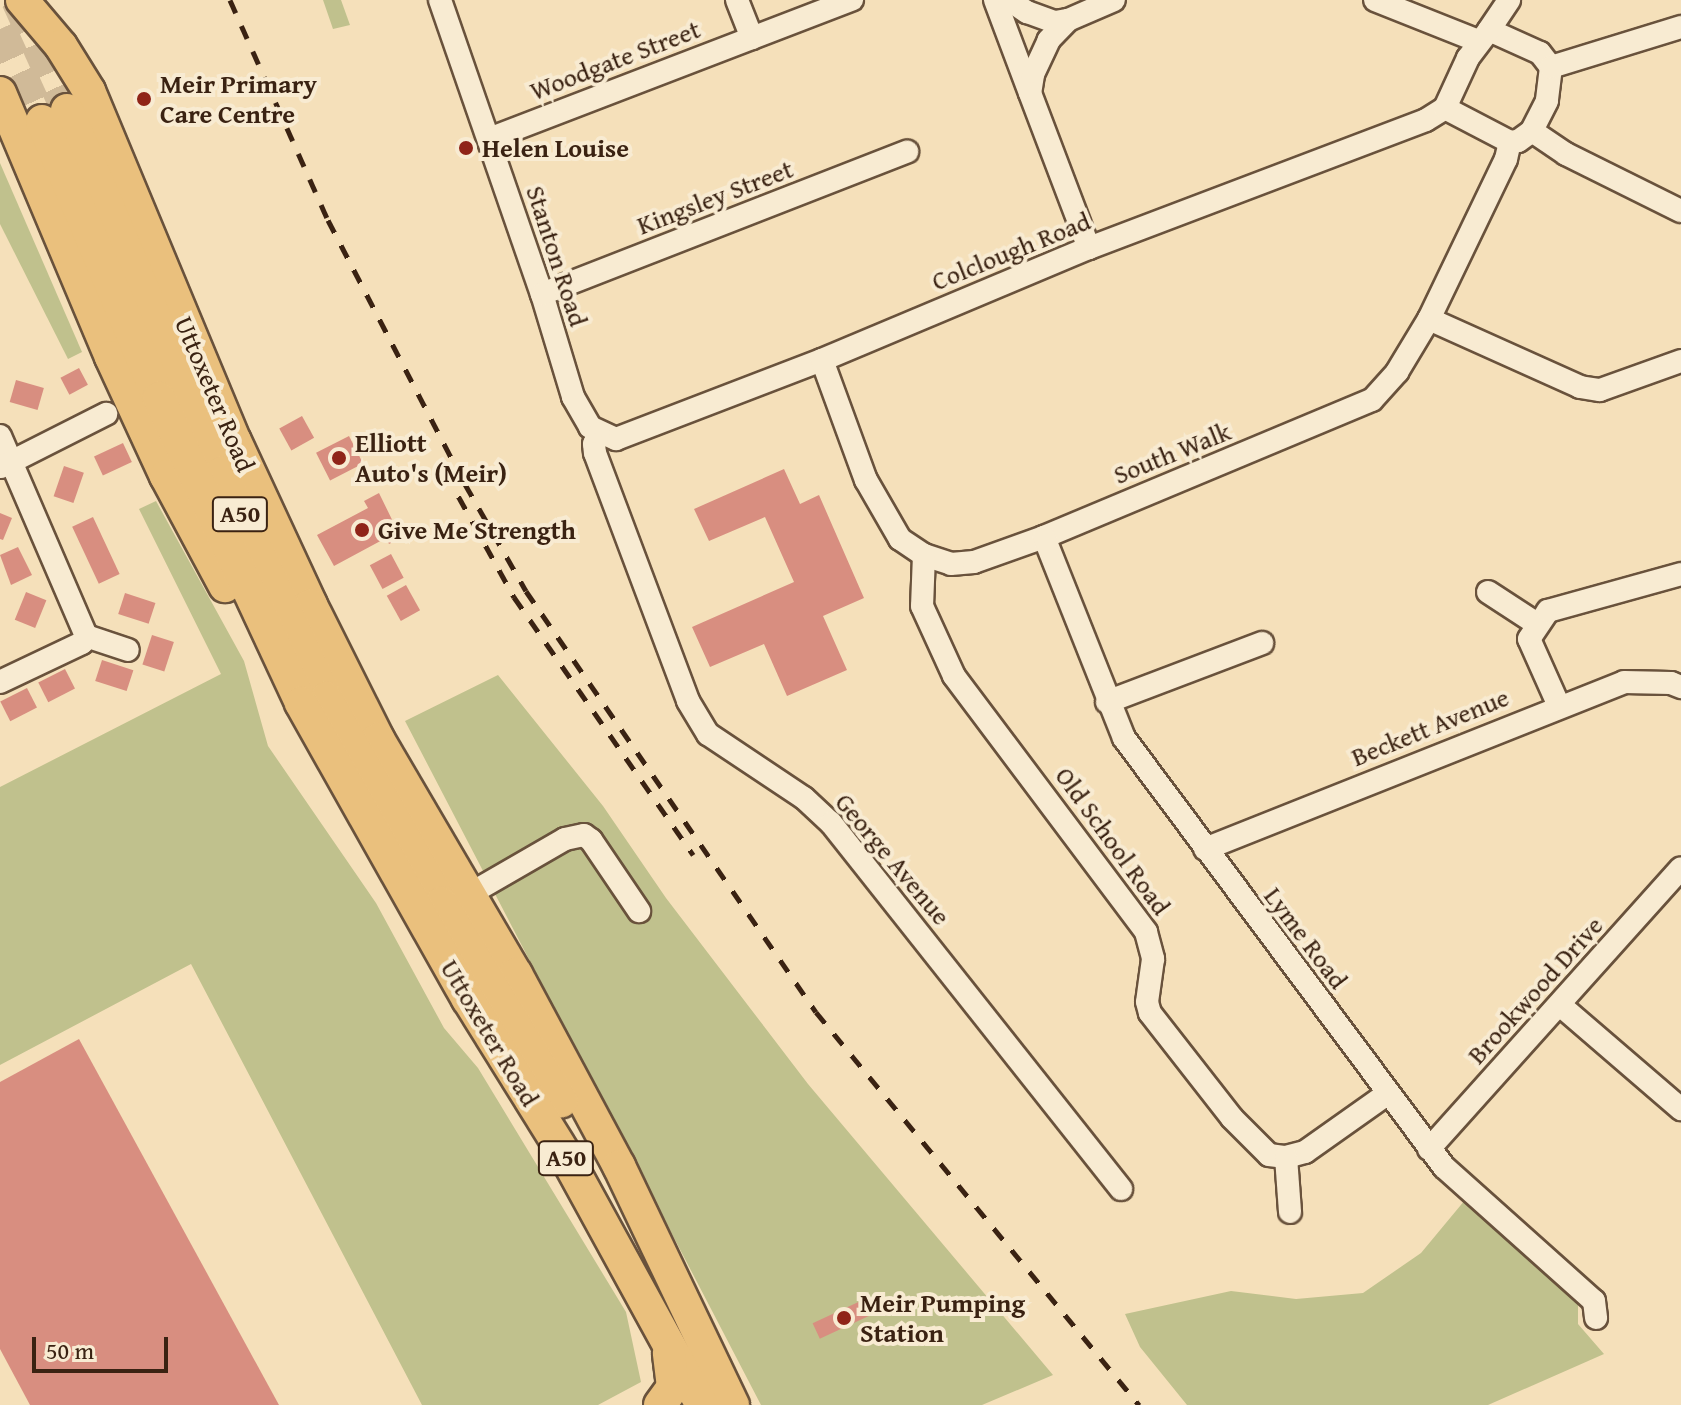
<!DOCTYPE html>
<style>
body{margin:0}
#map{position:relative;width:1681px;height:1405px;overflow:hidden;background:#f5e0ba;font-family:"Gentium Book Plus",serif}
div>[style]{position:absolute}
.green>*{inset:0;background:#c0c18d}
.building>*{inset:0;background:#d88e80;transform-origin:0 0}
.highway-tunnel>*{height:32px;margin-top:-16px;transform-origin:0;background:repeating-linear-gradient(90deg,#d0ba98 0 32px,transparent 0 48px)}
.roads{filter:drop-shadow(2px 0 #69523c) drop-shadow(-2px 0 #69523c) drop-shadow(0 2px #69523c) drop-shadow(0 -2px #69523c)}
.minor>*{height:22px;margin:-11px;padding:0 11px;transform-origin:11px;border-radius:11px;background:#f8ebd2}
.highway>*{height:32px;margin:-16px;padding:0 16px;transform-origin:16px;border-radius:16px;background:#eac07d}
.rail>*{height:5px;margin-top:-2.5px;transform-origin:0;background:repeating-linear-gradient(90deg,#3a2212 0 14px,transparent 0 28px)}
.dots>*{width:22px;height:22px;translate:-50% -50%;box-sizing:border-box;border:4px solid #f8ebd2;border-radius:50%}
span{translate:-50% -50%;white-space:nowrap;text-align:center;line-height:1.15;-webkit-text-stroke:8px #f8ebd2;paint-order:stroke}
.shield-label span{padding:2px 6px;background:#f8ebd2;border:2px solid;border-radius:6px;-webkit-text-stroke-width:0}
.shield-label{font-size:24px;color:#3a2212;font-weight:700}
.street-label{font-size:26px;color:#3a2212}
.poi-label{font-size:26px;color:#3a2212;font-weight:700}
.left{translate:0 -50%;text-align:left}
.scale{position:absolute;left:32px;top:1337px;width:136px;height:36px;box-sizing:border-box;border:4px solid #3a2212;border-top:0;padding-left:10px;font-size:24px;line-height:28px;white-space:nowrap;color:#3a2212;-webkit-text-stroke:6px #f8ebd2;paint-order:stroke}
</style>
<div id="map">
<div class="green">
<i style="clip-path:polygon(323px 0,341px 0,350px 25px,333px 29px)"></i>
<i style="clip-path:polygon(0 163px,82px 352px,68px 359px,0 224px)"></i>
<i style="clip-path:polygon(156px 501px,244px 661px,268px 746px,376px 903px,444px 1028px,478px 1068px,626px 1312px,641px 1382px,598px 1405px,422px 1405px,191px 964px,0 1065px,0 787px,221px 674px,139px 509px)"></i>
<i style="clip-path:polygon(498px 675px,603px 806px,666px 898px,808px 1084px,1053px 1375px,982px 1405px,761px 1405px,405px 721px)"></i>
<i style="clip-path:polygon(1465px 1200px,1578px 1297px,1578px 1324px,1604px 1354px,1488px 1405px,1187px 1405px,1140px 1347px,1125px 1314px,1231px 1291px,1296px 1299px,1363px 1293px,1421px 1253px)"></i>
</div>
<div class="building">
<i style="left:79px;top:368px;width:19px;height:21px;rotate:62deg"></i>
<i style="left:16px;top:380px;width:29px;height:23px;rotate:16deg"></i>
<i style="left:302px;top:416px;width:25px;height:26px;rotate:61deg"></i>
<i style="left:349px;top:436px;width:31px;height:37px;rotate:63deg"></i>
<i style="left:123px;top:443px;width:21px;height:32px;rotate:65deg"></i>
<i style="left:64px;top:466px;width:21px;height:32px;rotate:19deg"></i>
<i style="clip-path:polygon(784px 469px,800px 504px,819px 495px,864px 598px,823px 616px,847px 670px,787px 696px,764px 644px,710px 667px,692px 627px,794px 582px,765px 517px,709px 541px,694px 509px)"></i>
<i style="clip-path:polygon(379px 493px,401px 538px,389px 544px,386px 538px,334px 566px,317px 535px,368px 508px,364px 501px)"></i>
<i style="clip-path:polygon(0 513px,12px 518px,3px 540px,0 539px)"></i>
<i style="left:93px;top:517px;width:63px;height:23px;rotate:65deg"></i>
<i style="clip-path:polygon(18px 547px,32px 575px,11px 585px,0 555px)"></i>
<i style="left:391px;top:554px;width:27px;height:24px;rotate:62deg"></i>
<i style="left:406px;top:585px;width:29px;height:22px;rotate:61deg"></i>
<i style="left:26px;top:592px;width:22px;height:30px;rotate:22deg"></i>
<i style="left:125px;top:593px;width:32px;height:22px;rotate:18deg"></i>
<i style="left:152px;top:635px;width:23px;height:31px;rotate:18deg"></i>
<i style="left:102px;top:660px;width:33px;height:22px;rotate:18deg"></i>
<i style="left:65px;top:669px;width:22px;height:30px;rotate:63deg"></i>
<i style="left:27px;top:688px;width:22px;height:30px;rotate:63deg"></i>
<i style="clip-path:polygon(79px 1039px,279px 1405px,30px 1405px,0 1349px,0 1082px)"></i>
<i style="left:867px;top:1298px;width:17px;height:60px;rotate:65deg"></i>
</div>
<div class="highway-tunnel">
<i style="left:17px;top:0;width:121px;rotate:65.6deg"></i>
<i style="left:0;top:29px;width:101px;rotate:65.5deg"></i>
</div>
<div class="roads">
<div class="minor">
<i style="left:440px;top:0;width:311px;rotate:70.9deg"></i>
<i style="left:542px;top:294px;width:108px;rotate:73.2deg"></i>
<i style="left:573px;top:397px;width:34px;rotate:60deg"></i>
<i style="left:590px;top:427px;width:29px;rotate:25deg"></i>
<i style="left:616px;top:439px;width:221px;rotate:-21deg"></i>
<i style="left:822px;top:360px;width:290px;rotate:-22.8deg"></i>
<i style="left:1089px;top:248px;width:360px;rotate:-20.8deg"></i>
<i style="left:1426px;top:120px;width:22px;rotate:-32deg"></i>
<i style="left:737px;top:0;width:41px;rotate:68.5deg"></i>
<i style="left:995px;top:0;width:99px;rotate:69.4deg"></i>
<i style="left:1009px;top:0;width:22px;rotate:34deg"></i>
<i style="left:1027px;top:12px;width:30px;rotate:20deg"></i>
<i style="left:1055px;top:22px;width:13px;rotate:-9deg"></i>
<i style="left:1068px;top:20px;width:50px;rotate:-23.5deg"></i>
<i style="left:1375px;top:0;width:111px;rotate:21.7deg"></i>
<i style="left:1068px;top:20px;width:28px;rotate:134deg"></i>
<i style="left:1049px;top:40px;width:38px;rotate:115deg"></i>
<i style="left:1033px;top:75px;width:18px;rotate:99deg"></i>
<i style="left:1030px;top:93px;width:166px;rotate:69.2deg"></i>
<i style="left:1489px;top:30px;width:56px;rotate:24.3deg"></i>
<i style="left:1540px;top:53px;width:18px;rotate:52deg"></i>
<i style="left:1551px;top:67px;width:34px;rotate:97deg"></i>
<i style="left:1547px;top:101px;width:34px;rotate:117deg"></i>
<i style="left:1532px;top:131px;width:17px;rotate:144deg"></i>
<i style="left:1518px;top:141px;width:8px;rotate:173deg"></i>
<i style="left:1510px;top:142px;width:73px;rotate:-152.4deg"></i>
<i style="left:1445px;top:108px;width:55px;rotate:-65.3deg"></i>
<i style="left:1468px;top:58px;width:35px;rotate:-53deg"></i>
<i style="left:1489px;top:30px;width:36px;rotate:-56deg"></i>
<i style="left:1551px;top:67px;width:136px;rotate:-17.1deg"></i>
<i style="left:1532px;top:131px;width:41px;rotate:34.1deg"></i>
<i style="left:1566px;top:154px;width:128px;rotate:26.4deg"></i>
<i style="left:489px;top:139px;width:389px;rotate:-21deg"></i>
<i style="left:542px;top:294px;width:392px;rotate:-21.3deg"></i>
<i style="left:1429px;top:319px;width:166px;rotate:24.2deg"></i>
<i style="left:1580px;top:387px;width:20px;rotate:9deg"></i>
<i style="left:1600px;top:390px;width:86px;rotate:-19.7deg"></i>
<i style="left:822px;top:360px;width:128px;rotate:69.9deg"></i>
<i style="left:866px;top:480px;width:68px;rotate:60deg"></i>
<i style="left:900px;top:539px;width:29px;rotate:34deg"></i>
<i style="left:924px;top:555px;width:28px;rotate:18deg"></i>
<i style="left:951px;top:564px;width:23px;rotate:-5deg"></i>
<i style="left:974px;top:562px;width:74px;rotate:-19.7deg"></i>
<i style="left:1044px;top:537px;width:355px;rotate:-22.7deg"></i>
<i style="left:1372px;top:400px;width:38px;rotate:-48deg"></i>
<i style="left:1397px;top:372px;width:62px;rotate:-58.9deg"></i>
<i style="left:1429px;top:319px;width:178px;rotate:-64.3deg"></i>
<i style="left:1506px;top:159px;width:17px;rotate:-77deg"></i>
<i style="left:599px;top:433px;width:12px;rotate:114deg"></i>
<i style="left:594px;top:444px;width:9px;rotate:84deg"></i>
<i style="left:595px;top:453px;width:265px;rotate:69.4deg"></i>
<i style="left:688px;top:701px;width:39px;rotate:59deg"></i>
<i style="left:708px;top:734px;width:115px;rotate:33.7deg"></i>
<i style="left:804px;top:798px;width:37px;rotate:43deg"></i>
<i style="left:831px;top:823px;width:467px;rotate:51.6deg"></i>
<i style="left:0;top:436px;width:218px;rotate:66.7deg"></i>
<i style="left:86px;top:636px;width:8px;rotate:120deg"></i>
<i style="left:82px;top:643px;width:91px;rotate:154.6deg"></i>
<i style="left:1px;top:467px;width:118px;rotate:-26.8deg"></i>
<i style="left:1044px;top:537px;width:216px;rotate:68.3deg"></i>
<i style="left:1124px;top:738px;width:535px;rotate:53.28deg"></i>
<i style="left:1444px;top:1167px;width:201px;rotate:41.8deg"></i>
<i style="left:1594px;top:1301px;width:17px;rotate:83deg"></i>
<i style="left:924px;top:555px;width:51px;rotate:92.2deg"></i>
<i style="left:922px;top:606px;width:77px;rotate:65.4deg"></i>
<i style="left:954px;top:676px;width:320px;rotate:53.1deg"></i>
<i style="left:1146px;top:932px;width:28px;rotate:75deg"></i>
<i style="left:1153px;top:959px;width:43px;rotate:97.9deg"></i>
<i style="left:1147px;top:1002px;width:11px;rotate:75deg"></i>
<i style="left:1150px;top:1013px;width:133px;rotate:52deg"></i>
<i style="left:1232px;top:1118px;width:52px;rotate:45deg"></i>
<i style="left:1269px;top:1155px;width:17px;rotate:7deg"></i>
<i style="left:1286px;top:1157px;width:20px;rotate:-15deg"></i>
<i style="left:1305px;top:1152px;width:100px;rotate:-35.3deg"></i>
<i style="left:1488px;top:592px;width:59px;rotate:33.1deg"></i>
<i style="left:86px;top:636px;width:44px;rotate:18.4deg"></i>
<i style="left:1107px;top:702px;width:166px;rotate:-20.8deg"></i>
<i style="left:1559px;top:706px;width:73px;rotate:-114.1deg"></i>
<i style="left:1529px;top:639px;width:34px;rotate:-56deg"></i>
<i style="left:1548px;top:611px;width:138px;rotate:-15.5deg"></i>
<i style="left:1205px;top:849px;width:451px;rotate:-21.7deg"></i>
<i style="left:1624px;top:682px;width:47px;rotate:1.2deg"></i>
<i style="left:1671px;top:683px;width:11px;rotate:22deg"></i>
<i style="left:468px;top:895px;width:112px;rotate:-30deg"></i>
<i style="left:565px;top:839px;width:19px;rotate:-12deg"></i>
<i style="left:584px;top:835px;width:9px;rotate:36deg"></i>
<i style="left:591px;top:840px;width:86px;rotate:55.9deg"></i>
<i style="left:1560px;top:1005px;width:160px;rotate:40.7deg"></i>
<i style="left:1429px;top:1149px;width:377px;rotate:-48.1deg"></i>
<i style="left:1286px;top:1157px;width:55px;rotate:85.8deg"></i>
</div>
<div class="highway">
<i style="left:22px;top:0;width:60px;rotate:49.7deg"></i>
<i style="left:61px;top:46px;width:53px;rotate:58.1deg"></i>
<i style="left:89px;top:91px;width:379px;rotate:67.4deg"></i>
<i style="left:235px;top:441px;width:181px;rotate:65.1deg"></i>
<i style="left:311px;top:605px;width:150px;rotate:63.4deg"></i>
<i style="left:378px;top:739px;width:273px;rotate:59.6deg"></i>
<i style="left:516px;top:974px;width:218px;rotate:61.8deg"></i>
<i style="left:619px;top:1166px;width:265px;rotate:64.5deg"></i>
<i style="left:0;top:93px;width:286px;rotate:67.2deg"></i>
<i style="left:111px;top:357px;width:131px;rotate:65.2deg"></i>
<i style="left:166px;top:476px;width:125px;rotate:61.8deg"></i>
<i style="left:67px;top:110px;width:394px;rotate:67deg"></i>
<i style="left:221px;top:473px;width:248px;rotate:65deg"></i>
<i style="left:326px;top:698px;width:235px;rotate:60.7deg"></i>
<i style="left:441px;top:903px;width:232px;rotate:58.8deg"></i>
<i style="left:42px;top:121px;width:301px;rotate:67.1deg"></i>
<i style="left:159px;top:398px;width:336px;rotate:65deg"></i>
<i style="left:301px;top:703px;width:340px;rotate:60.6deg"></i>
<i style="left:468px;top:999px;width:184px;rotate:58.1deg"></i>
<i style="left:565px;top:1155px;width:285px;rotate:61.3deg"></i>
<i style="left:660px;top:1405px;width:22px;rotate:-54deg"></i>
<i style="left:673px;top:1387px;width:34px;rotate:-97deg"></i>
</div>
</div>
<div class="rail">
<i style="left:230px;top:0;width:241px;rotate:66deg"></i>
<i style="left:328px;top:220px;width:297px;rotate:62.6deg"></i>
<i style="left:465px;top:484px;width:123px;rotate:60.3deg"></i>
<i style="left:526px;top:591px;width:511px;rotate:55.44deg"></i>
<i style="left:816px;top:1012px;width:509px;rotate:50.58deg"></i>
<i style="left:445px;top:472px;width:143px;rotate:61.1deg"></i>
<i style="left:514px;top:597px;width:314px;rotate:55.2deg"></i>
</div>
<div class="dots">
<i style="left:144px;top:99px;background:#8f2418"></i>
<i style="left:466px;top:148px;background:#8f2418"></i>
<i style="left:339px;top:458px;background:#8f2418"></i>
<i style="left:362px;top:530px;background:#8f2418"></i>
<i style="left:844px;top:1318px;background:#8f2418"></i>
</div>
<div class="shield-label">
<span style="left:240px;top:514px">A50</span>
<span style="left:566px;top:1158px">A50</span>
</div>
<div class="street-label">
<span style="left:615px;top:60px;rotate:-21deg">Woodgate Street</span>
<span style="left:715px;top:197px;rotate:-21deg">Kingsley Street</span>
<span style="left:1011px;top:251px;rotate:-22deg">Colclough Road</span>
<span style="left:557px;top:256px;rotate:72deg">Stanton Road</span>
<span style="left:215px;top:394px;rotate:67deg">Uttoxeter Road</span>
<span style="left:1172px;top:453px;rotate:-22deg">South Walk</span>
<span style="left:1430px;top:727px;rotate:-22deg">Beckett Avenue</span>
<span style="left:1113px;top:841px;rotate:54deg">Old School Road</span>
<span style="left:893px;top:859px;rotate:50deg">George Avenue</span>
<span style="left:1306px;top:938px;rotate:53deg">Lyme Road</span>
<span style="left:1535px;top:990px;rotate:-48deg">Brookwood Drive</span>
<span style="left:490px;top:1033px;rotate:59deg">Uttoxeter Road</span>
</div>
<div class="poi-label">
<span class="left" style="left:160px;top:99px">Meir Primary<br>Care Centre</span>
<span class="left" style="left:482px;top:148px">Helen Louise</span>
<span class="left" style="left:355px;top:458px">Elliott<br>Auto's (Meir)</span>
<span class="left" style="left:378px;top:530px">Give Me Strength</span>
<span class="left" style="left:860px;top:1318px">Meir Pumping<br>Station</span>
</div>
<div class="scale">50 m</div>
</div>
